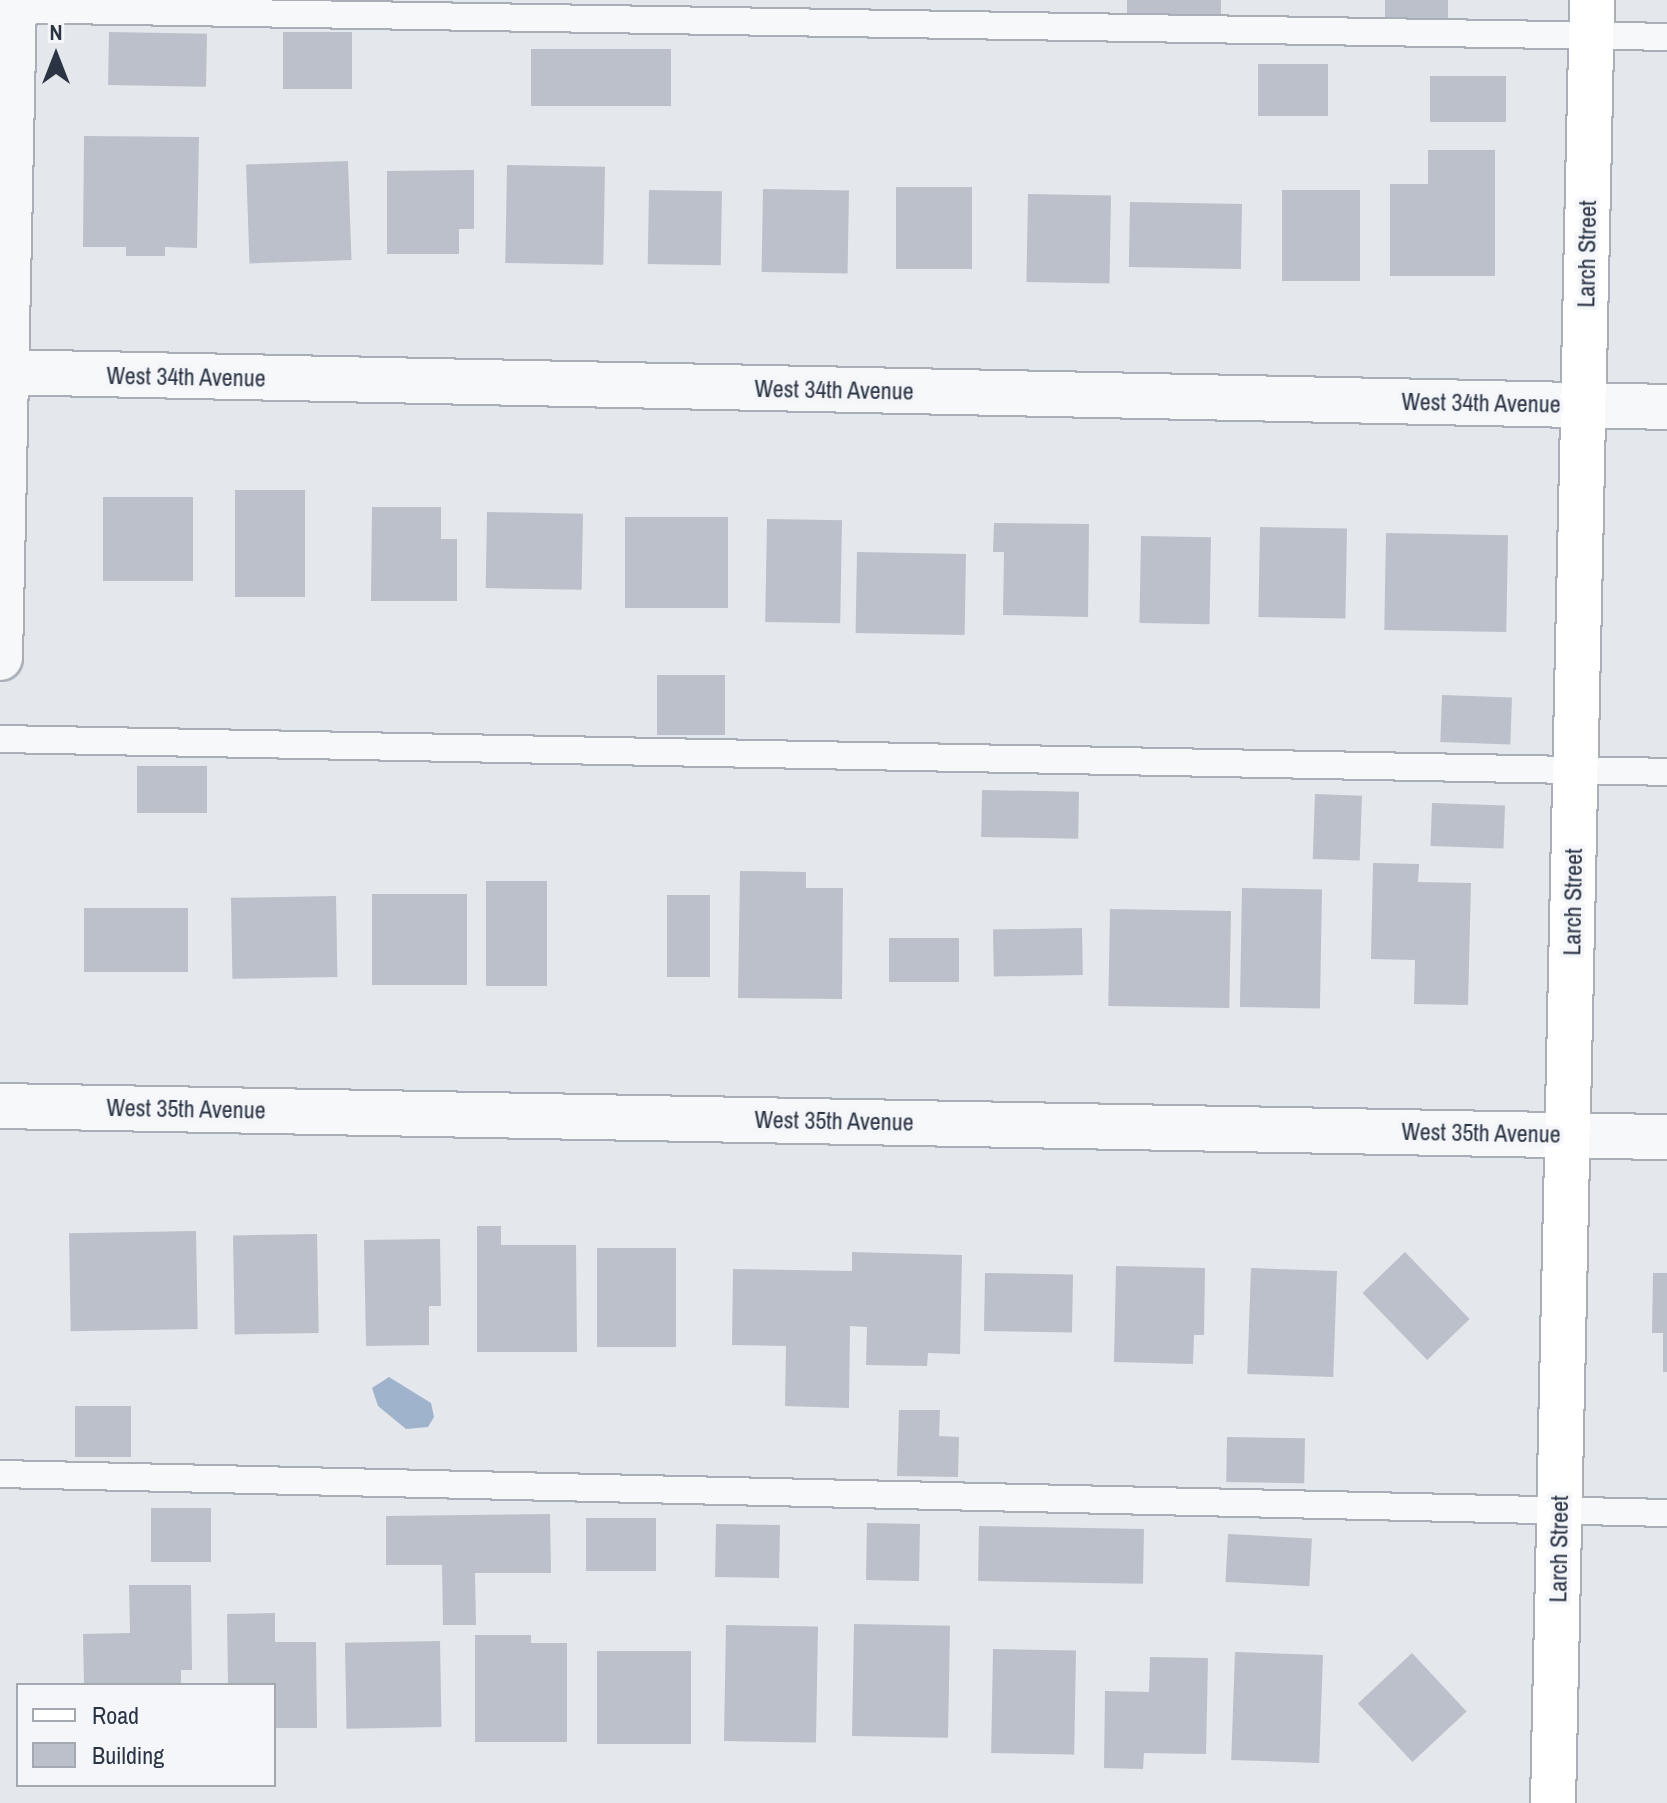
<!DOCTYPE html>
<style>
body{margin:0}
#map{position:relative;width:1667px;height:1803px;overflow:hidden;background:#e4e7ec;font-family:"Archivo Narrow",sans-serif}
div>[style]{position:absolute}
.water>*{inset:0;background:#9fb4cc}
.building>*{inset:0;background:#bbc0ca;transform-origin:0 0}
.roads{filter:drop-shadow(2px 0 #a9aeb7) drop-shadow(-2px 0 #a9aeb7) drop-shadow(0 2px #a9aeb7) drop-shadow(0 -2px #a9aeb7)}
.lane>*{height:26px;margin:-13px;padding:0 13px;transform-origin:13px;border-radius:13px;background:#f7f8fa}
.street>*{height:44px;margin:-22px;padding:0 22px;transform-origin:22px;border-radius:22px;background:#f7f8fa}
.secondary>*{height:44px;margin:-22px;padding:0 22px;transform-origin:22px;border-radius:22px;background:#fff}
span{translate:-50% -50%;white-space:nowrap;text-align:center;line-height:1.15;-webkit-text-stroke:8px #f4f6f9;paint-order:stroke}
.street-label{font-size:24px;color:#2b3445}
.legend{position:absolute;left:16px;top:1683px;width:260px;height:104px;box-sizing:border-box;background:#f4f6f9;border:2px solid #a4a8b1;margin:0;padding:10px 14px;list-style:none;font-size:24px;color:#2b3445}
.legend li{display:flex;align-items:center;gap:16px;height:40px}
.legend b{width:40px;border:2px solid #a4a8b1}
.north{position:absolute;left:16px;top:16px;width:80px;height:80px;-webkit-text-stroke:6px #f4f6f9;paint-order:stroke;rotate:0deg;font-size:22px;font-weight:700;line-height:32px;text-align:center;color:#2b3445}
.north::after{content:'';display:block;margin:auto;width:28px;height:36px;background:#2b3445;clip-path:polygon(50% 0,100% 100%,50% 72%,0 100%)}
</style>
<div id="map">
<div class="water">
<i style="clip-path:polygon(389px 1377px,431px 1403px,434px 1417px,428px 1427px,406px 1429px,378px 1406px,372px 1388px)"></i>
</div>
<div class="building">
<i style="left:1127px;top:0;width:94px;height:14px"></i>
<i style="left:1385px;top:0;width:63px;height:19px"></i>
<i style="left:109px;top:32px;width:98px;height:53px;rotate:1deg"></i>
<i style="left:283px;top:32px;width:69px;height:57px"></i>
<i style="left:531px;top:49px;width:140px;height:57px"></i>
<i style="left:1258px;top:64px;width:70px;height:52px"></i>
<i style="left:1506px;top:76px;width:46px;height:76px;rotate:90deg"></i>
<i style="clip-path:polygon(84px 136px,199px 137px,197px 248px,165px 247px,165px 256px,126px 256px,126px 247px,83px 247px)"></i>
<i style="clip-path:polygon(1428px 150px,1495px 150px,1495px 276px,1390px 276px,1390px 184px,1428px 184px)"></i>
<i style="left:348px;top:161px;width:99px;height:102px;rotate:88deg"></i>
<i style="left:507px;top:165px;width:98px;height:98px;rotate:1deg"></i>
<i style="clip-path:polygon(474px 170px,474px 229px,459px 229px,459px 254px,387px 254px,387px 171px)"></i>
<i style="left:896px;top:187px;width:76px;height:82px"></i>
<i style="left:763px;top:189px;width:86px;height:83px;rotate:1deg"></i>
<i style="left:649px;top:190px;width:73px;height:74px;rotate:1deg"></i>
<i style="left:1282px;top:190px;width:78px;height:91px"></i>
<i style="left:1028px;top:194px;width:83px;height:88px;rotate:1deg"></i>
<i style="left:1130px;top:202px;width:112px;height:65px;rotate:1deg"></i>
<i style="left:235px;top:490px;width:70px;height:107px"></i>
<i style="left:103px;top:497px;width:90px;height:84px"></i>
<i style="clip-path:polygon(372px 507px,441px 507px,441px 539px,457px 539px,457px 601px,371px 601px)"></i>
<i style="left:487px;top:512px;width:96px;height:76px;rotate:1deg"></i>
<i style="left:625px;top:517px;width:103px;height:91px"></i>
<i style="left:767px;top:519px;width:75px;height:103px;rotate:1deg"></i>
<i style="clip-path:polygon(994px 523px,1089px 524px,1088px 617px,1003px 615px,1004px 552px,993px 552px)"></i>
<i style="left:1260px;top:527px;width:87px;height:90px;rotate:1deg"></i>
<i style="left:1386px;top:533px;width:122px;height:97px;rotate:1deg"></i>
<i style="left:1141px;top:536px;width:70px;height:87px;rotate:1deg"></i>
<i style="left:857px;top:552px;width:109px;height:81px;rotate:1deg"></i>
<i style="left:657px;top:675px;width:68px;height:60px"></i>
<i style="left:1442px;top:695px;width:70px;height:47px;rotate:2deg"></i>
<i style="left:137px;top:766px;width:70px;height:47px"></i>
<i style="left:982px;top:790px;width:97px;height:47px;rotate:1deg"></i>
<i style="left:1315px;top:794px;width:47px;height:65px;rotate:2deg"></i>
<i style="left:1432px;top:803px;width:73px;height:43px;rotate:2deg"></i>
<i style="clip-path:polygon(1373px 863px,1419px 864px,1418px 882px,1471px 883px,1468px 1005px,1414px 1004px,1415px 960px,1371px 959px)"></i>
<i style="clip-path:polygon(740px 871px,806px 872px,806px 888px,843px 888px,842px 999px,738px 998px)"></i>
<i style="left:486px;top:881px;width:61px;height:105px"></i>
<i style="left:1242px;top:888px;width:80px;height:119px;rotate:1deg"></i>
<i style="left:372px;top:894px;width:95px;height:91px"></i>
<i style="left:667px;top:895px;width:43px;height:82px"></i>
<i style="left:336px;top:896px;width:81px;height:105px;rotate:89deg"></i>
<i style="left:84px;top:908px;width:104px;height:64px"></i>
<i style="left:1110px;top:909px;width:121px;height:97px;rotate:1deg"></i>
<i style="left:1082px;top:928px;width:47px;height:89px;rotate:89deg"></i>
<i style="left:889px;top:938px;width:70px;height:44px"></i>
<i style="clip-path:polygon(477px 1226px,501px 1226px,501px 1245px,576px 1245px,577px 1352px,477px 1352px)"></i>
<i style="left:196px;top:1231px;width:98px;height:127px;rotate:89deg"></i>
<i style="left:317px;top:1234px;width:99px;height:84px;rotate:89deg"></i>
<i style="clip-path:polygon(440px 1239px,441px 1306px,429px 1306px,429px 1345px,366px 1346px,364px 1240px)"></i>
<i style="left:597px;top:1248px;width:79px;height:99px"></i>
<i style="clip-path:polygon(852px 1252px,962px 1255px,960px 1354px,928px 1353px,927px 1366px,866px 1365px,867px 1327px,850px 1326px,849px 1408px,785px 1406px,786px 1346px,732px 1345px,733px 1269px,852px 1271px)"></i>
<i style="left:1405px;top:1252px;width:93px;height:59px;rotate:46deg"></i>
<i style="clip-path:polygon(1116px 1266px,1205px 1268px,1204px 1335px,1194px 1335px,1193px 1364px,1114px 1362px)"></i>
<i style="left:1251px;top:1268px;width:86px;height:106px;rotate:2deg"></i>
<i style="left:985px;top:1273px;width:88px;height:58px;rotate:1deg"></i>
<i style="clip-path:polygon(1653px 1273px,1667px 1273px,1667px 1372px,1663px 1372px,1663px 1333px,1652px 1333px)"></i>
<i style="left:131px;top:1406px;width:51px;height:56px;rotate:90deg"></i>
<i style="clip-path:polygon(899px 1410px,940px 1410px,939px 1436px,959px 1437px,958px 1477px,897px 1476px)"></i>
<i style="left:1227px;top:1437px;width:78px;height:45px;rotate:1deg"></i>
<i style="left:211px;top:1508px;width:54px;height:60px;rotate:90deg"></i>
<i style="clip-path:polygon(550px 1514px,551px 1573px,475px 1573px,476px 1625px,443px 1625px,442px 1565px,386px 1565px,386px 1516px)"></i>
<i style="left:656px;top:1518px;width:53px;height:70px;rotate:90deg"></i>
<i style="left:867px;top:1523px;width:53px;height:57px;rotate:1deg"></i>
<i style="left:716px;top:1524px;width:64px;height:53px;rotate:1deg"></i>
<i style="left:979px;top:1526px;width:165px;height:55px;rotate:1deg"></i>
<i style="left:1228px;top:1534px;width:84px;height:48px;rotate:3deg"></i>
<i style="clip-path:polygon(129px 1585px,191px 1585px,192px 1670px,181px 1670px,181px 1685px,84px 1685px,83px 1634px,130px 1633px)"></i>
<i style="clip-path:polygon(275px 1613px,275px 1642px,316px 1642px,317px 1728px,274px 1728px,274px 1685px,228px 1685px,227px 1614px)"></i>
<i style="left:854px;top:1624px;width:96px;height:112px;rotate:1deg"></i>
<i style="left:726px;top:1625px;width:92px;height:116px;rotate:1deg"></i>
<i style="clip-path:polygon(475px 1635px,531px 1635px,531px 1643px,567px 1643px,567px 1742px,475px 1742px)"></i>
<i style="left:440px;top:1641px;width:86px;height:95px;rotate:89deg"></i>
<i style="left:993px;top:1649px;width:83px;height:104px;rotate:1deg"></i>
<i style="left:597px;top:1651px;width:94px;height:93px"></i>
<i style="left:1235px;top:1652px;width:88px;height:108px;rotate:2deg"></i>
<i style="left:1412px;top:1653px;width:80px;height:74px;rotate:47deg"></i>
<i style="clip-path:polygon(1150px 1657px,1208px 1658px,1206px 1754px,1144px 1753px,1143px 1769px,1104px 1768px,1105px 1691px,1149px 1692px)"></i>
</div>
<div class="roads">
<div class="lane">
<i style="left:3px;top:9px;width:1664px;rotate:0.96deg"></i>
<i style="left:0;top:739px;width:1667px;rotate:1.13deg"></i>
<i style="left:0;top:1474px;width:1667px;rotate:1.34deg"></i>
</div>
<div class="street">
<i style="left:0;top:372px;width:1667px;rotate:1.2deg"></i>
<i style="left:0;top:658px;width:658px;rotate:-88.78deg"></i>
<i style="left:0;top:1106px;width:1667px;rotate:1.07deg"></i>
</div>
<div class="secondary">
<i style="left:1553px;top:1803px;width:1803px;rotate:-88.76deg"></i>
</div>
</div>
<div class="street-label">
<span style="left:1587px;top:254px;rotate:-89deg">Larch Street</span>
<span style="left:186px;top:377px;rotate:1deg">West 34th Avenue</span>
<span style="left:834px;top:390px;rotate:1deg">West 34th Avenue</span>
<span style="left:1481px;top:403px;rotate:1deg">West 34th Avenue</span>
<span style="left:1573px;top:902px;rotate:-89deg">Larch Street</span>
<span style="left:186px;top:1109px;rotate:1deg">West 35th Avenue</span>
<span style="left:834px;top:1121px;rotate:1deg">West 35th Avenue</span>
<span style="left:1481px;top:1133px;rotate:1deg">West 35th Avenue</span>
<span style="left:1559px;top:1549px;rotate:-89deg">Larch Street</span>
</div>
<ul class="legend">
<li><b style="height:10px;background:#fff"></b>Road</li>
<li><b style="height:22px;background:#bbc0ca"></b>Building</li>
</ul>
<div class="north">N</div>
</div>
